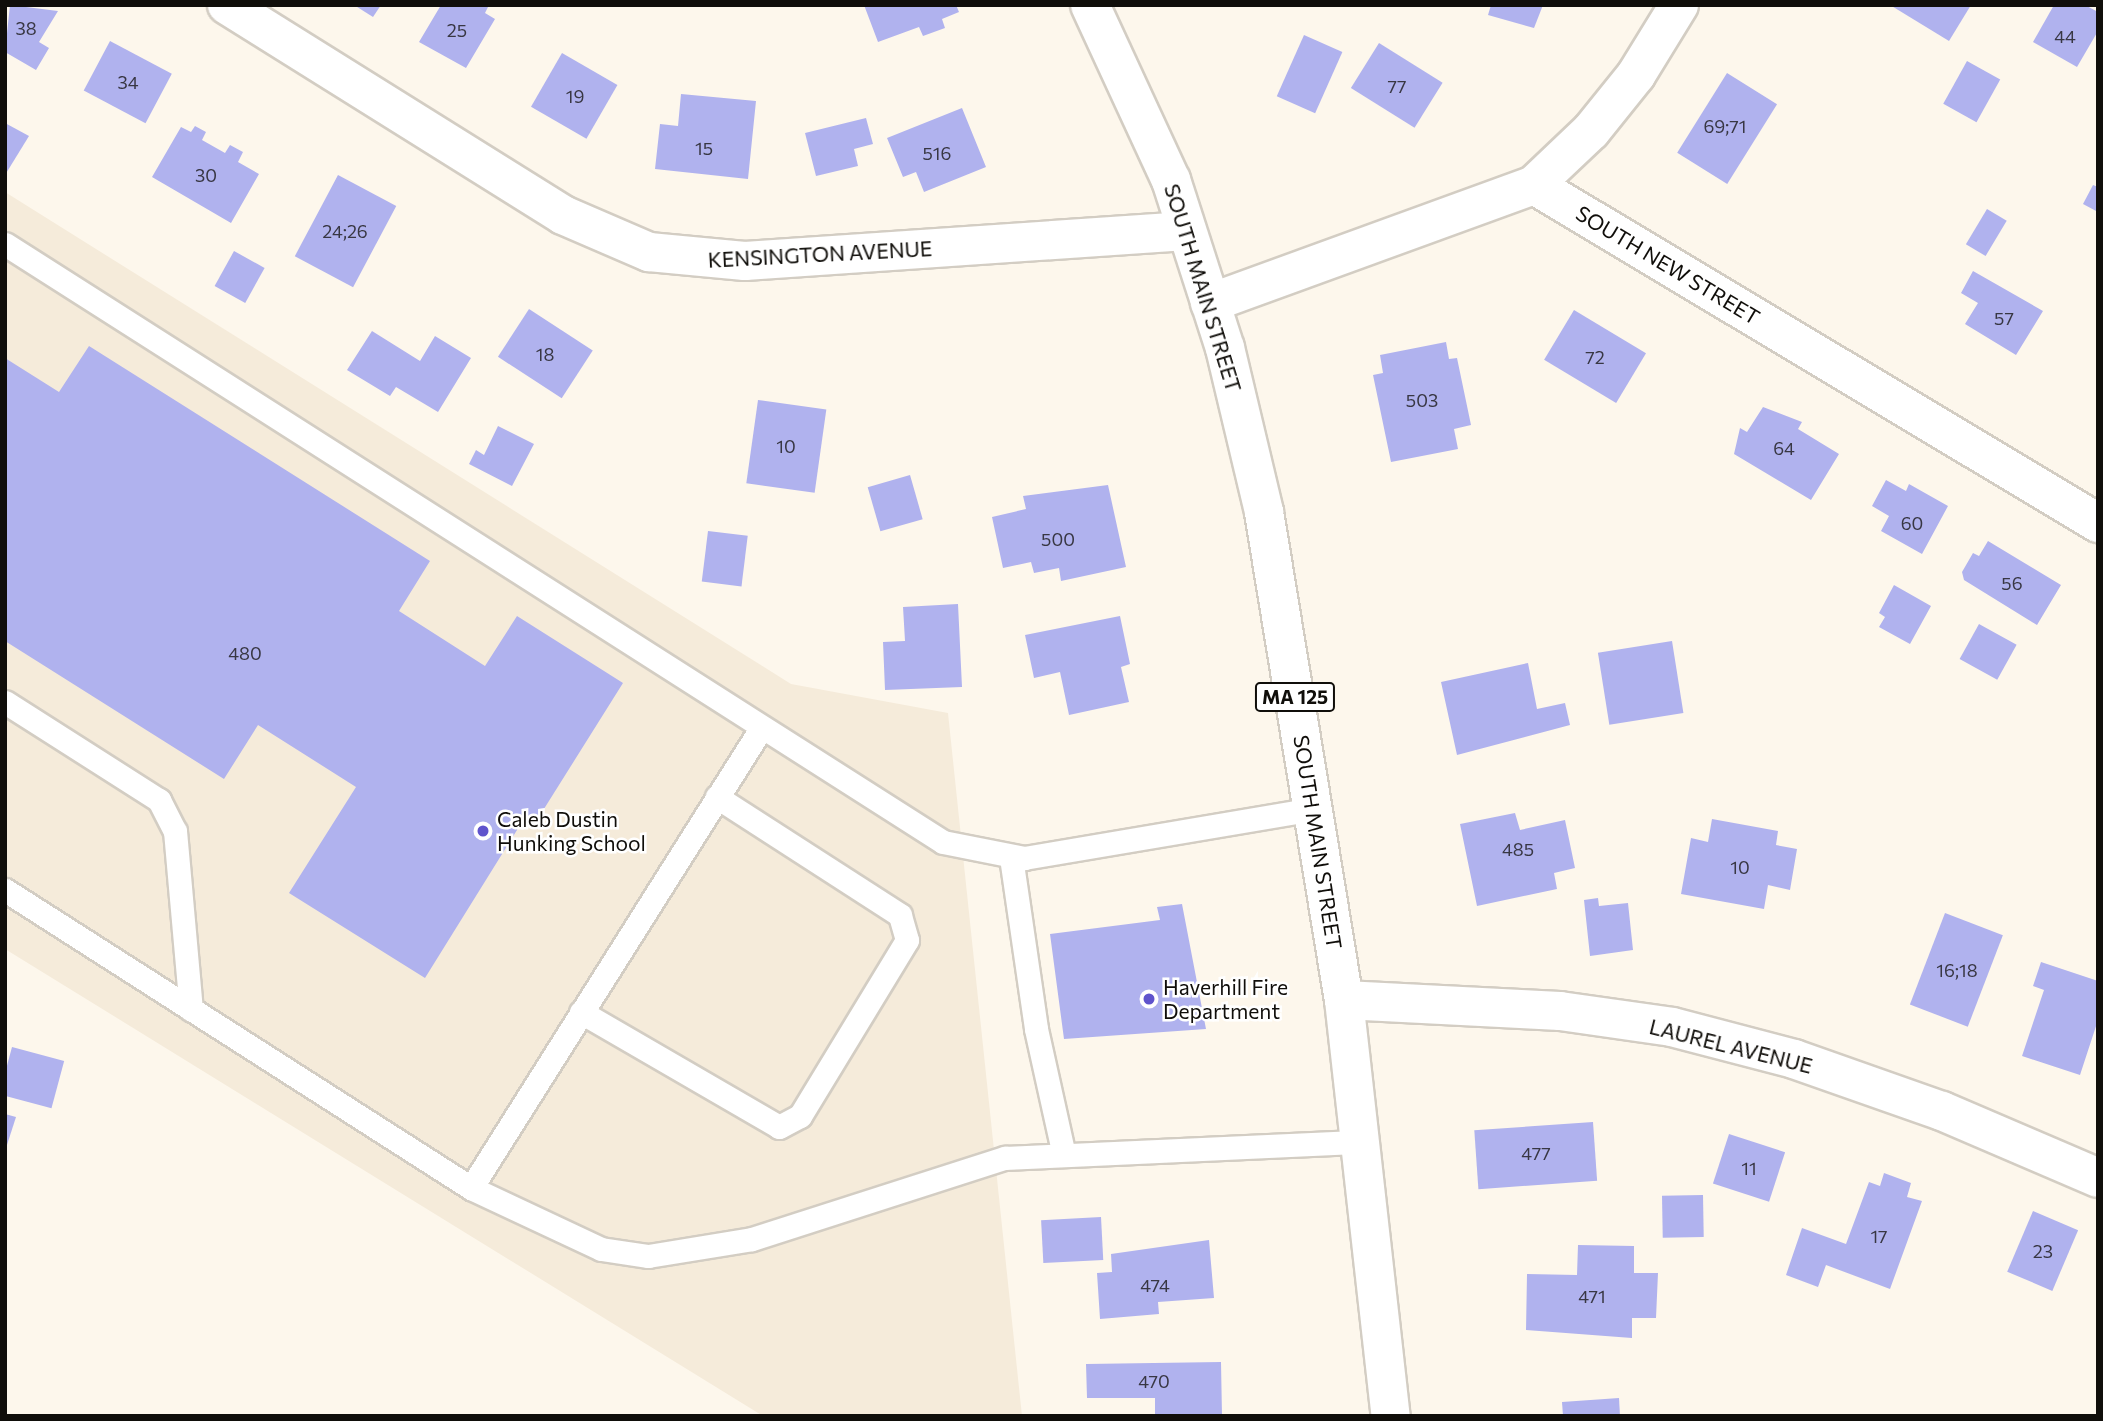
<!DOCTYPE html>
<style>
body{margin:0}
#map{position:relative;width:2103px;height:1421px;overflow:hidden;background:#fdf7ec;font-family:Commissioner,sans-serif}
div>[style]{position:absolute}
.built>*{inset:0;background:#f5ebda}
.building>*{inset:0;background:#b0b2ee;transform-origin:0 0}
.roads{filter:drop-shadow(2px 0 #d3cdc3) drop-shadow(-2px 0 #d3cdc3) drop-shadow(0 2px #d3cdc3) drop-shadow(0 -2px #d3cdc3)}
.service>*{height:23px;margin:-11.5px;padding:0 11.5px;transform-origin:11.5px;border-radius:11.5px;background:#fff}
.minor>*{height:38px;margin:-19px;padding:0 19px;transform-origin:19px;border-radius:19px;background:#fff}
.secondary>*{height:38px;margin:-19px;padding:0 19px;transform-origin:19px;border-radius:19px;background:#fff}
.primary>*{height:38px;margin:-19px;padding:0 19px;transform-origin:19px;border-radius:19px;background:#fff}
.dots>*{width:19px;height:19px;translate:-50% -50%;box-sizing:border-box;border:4px solid #fff;border-radius:50%}
span{translate:-50% -50%;white-space:nowrap;text-align:center;line-height:1.15;-webkit-text-stroke:5px #fff;paint-order:stroke}
.number-label{font-size:18px;color:#383743}
.number-label span{-webkit-text-stroke-width:0}
.shield-label span{padding:2px 5px;background:#fff;border:2px solid;border-radius:5px;-webkit-text-stroke-width:0}
.shield-label{font-size:19px;color:#100e0a;font-weight:700}
.street-label{font-size:21px;color:#100e0a}
.poi-label{font-size:21px;color:#100e0a}
.left{translate:0 -50%;text-align:left}
.frame{position:absolute;inset:0;border:7px solid #100e0a;pointer-events:none}
</style>
<div id="map">
<div class="built">
<i style="clip-path:polygon(5px 192px,791px 684px,948px 713px,1022px 1416px,763px 1416px,5px 949px)"></i>
</div>
<div class="building">
<i style="clip-path:polygon(10px 5px,58px 11px,39px 42px,49px 48px,36px 70px,5px 52px)"></i>
<i style="clip-path:polygon(354px 5px,381px 5px,373px 17px)"></i>
<i style="clip-path:polygon(441px 5px,489px 5px,485px 13px,495px 19px,466px 68px,419px 42px)"></i>
<i style="clip-path:polygon(864px 5px,956px 5px,959px 12px,942px 19px,945px 28px,923px 36px,919px 27px,878px 42px)"></i>
<i style="clip-path:polygon(1491px 5px,1543px 5px,1534px 28px,1488px 15px)"></i>
<i style="clip-path:polygon(1890px 5px,1971px 5px,1949px 41px)"></i>
<i style="clip-path:polygon(2054px 5px,2085px 5px,2098px 12px,2098px 31px,2077px 67px,2033px 42px)"></i>
<i style="left:1304px;top:35px;width:42px;height:67px;rotate:24deg"></i>
<i style="left:110px;top:41px;width:70px;height:56px;rotate:28deg"></i>
<i style="left:1379px;top:43px;width:75px;height:53px;rotate:32deg"></i>
<i style="left:562px;top:53px;width:64px;height:62px;rotate:30deg"></i>
<i style="left:1967px;top:61px;width:38px;height:49px;rotate:29deg"></i>
<i style="left:1727px;top:73px;width:59px;height:94px;rotate:32deg"></i>
<i style="clip-path:polygon(681px 94px,756px 101px,748px 179px,655px 169px,660px 124px,678px 126px)"></i>
<i style="clip-path:polygon(962px 108px,986px 167px,924px 192px,916px 172px,903px 177px,887px 138px)"></i>
<i style="clip-path:polygon(866px 118px,873px 144px,854px 149px,858px 166px,816px 176px,805px 133px)"></i>
<i style="clip-path:polygon(5px 123px,29px 136px,5px 175px)"></i>
<i style="clip-path:polygon(195px 126px,206px 132px,202px 140px,225px 153px,230px 145px,243px 152px,238px 162px,259px 174px,231px 223px,152px 177px,181px 127px,191px 132px)"></i>
<i style="left:338px;top:175px;width:66px;height:92px;rotate:28deg"></i>
<i style="clip-path:polygon(2093px 185px,2098px 187px,2098px 212px,2083px 204px)"></i>
<i style="left:1987px;top:209px;width:23px;height:41px;rotate:31deg"></i>
<i style="left:234px;top:251px;width:35px;height:40px;rotate:29deg"></i>
<i style="clip-path:polygon(1973px 271px,2043px 311px,2016px 355px,1965px 324px,1978px 303px,1961px 293px)"></i>
<i style="left:529px;top:309px;width:76px;height:57px;rotate:33deg"></i>
<i style="left:1574px;top:310px;width:84px;height:58px;rotate:31deg"></i>
<i style="clip-path:polygon(372px 331px,420px 361px,435px 336px,471px 358px,438px 412px,396px 387px,390px 396px,347px 370px)"></i>
<i style="clip-path:polygon(1446px 342px,1449px 359px,1457px 358px,1471px 425px,1454px 429px,1458px 449px,1391px 462px,1373px 375px,1383px 373px,1380px 355px)"></i>
<i style="clip-path:polygon(89px 346px,430px 561px,399px 611px,485px 666px,517px 616px,623px 683px,532px 828px,522px 822px,425px 978px,289px 893px,356px 787px,258px 725px,224px 779px,5px 641px,5px 358px,59px 392px)"></i>
<i style="left:758px;top:400px;width:69px;height:84px;rotate:8deg"></i>
<i style="clip-path:polygon(1763px 407px,1802px 422px,1798px 429px,1839px 454px,1811px 500px,1734px 454px,1740px 428px,1747px 432px)"></i>
<i style="clip-path:polygon(498px 426px,534px 444px,512px 486px,469px 464px,476px 450px,484px 455px)"></i>
<i style="left:910px;top:475px;width:46px;height:44px;rotate:74deg"></i>
<i style="clip-path:polygon(1886px 480px,1906px 491px,1909px 484px,1948px 506px,1922px 554px,1881px 531px,1889px 516px,1872px 506px)"></i>
<i style="clip-path:polygon(1108px 485px,1126px 567px,1061px 581px,1059px 568px,1034px 573px,1031px 562px,1003px 568px,992px 517px,1026px 509px,1023px 496px)"></i>
<i style="left:708px;top:531px;width:40px;height:51px;rotate:7deg"></i>
<i style="clip-path:polygon(1988px 541px,2061px 585px,2037px 625px,1964px 580px,1962px 572px,1973px 553px,1979px 556px)"></i>
<i style="clip-path:polygon(1894px 585px,1931px 606px,1910px 644px,1879px 627px,1885px 617px,1879px 613px)"></i>
<i style="clip-path:polygon(958px 604px,962px 687px,885px 690px,883px 642px,905px 641px,903px 607px)"></i>
<i style="clip-path:polygon(1120px 616px,1130px 664px,1121px 667px,1129px 702px,1069px 715px,1060px 672px,1034px 678px,1025px 635px)"></i>
<i style="left:1979px;top:624px;width:43px;height:40px;rotate:29deg"></i>
<i style="left:1672px;top:641px;width:73px;height:75px;rotate:81deg"></i>
<i style="clip-path:polygon(1528px 663px,1537px 709px,1565px 703px,1570px 725px,1457px 755px,1441px 682px)"></i>
<i style="clip-path:polygon(1515px 813px,1520px 830px,1565px 820px,1575px 868px,1554px 873px,1557px 889px,1477px 906px,1460px 824px)"></i>
<i style="clip-path:polygon(1712px 819px,1778px 831px,1776px 845px,1797px 849px,1790px 890px,1768px 885px,1764px 909px,1681px 894px,1691px 838px,1708px 842px)"></i>
<i style="clip-path:polygon(1598px 898px,1599px 906px,1628px 903px,1633px 950px,1590px 956px,1584px 900px)"></i>
<i style="clip-path:polygon(1182px 904px,1206px 1029px,1064px 1039px,1050px 934px,1160px 920px,1157px 907px)"></i>
<i style="left:1945px;top:913px;width:62px;height:98px;rotate:21deg"></i>
<i style="clip-path:polygon(2041px 962px,2098px 981px,2098px 1020px,2080px 1075px,2022px 1056px,2044px 990px,2033px 986px)"></i>
<i style="left:12px;top:1047px;width:54px;height:49px;rotate:15deg"></i>
<i style="clip-path:polygon(5px 1114px,16px 1117px,6px 1148px,5px 1148px)"></i>
<i style="left:1593px;top:1122px;width:59px;height:119px;rotate:86deg"></i>
<i style="left:1729px;top:1134px;width:59px;height:52px;rotate:18deg"></i>
<i style="clip-path:polygon(1884px 1173px,1911px 1183px,1907px 1197px,1922px 1201px,1890px 1289px,1826px 1265px,1818px 1287px,1786px 1275px,1802px 1228px,1846px 1244px,1869px 1182px,1880px 1186px)"></i>
<i style="left:1703px;top:1195px;width:42px;height:41px;rotate:89deg"></i>
<i style="left:2033px;top:1211px;width:49px;height:66px;rotate:23deg"></i>
<i style="left:1101px;top:1217px;width:43px;height:60px;rotate:87deg"></i>
<i style="clip-path:polygon(1209px 1240px,1214px 1298px,1158px 1302px,1159px 1314px,1100px 1319px,1097px 1273px,1112px 1272px,1111px 1254px)"></i>
<i style="clip-path:polygon(1578px 1245px,1634px 1246px,1634px 1273px,1658px 1273px,1656px 1318px,1632px 1318px,1632px 1338px,1526px 1330px,1527px 1274px,1577px 1275px)"></i>
<i style="clip-path:polygon(1221px 1362px,1222px 1416px,1155px 1416px,1155px 1398px,1087px 1398px,1086px 1364px)"></i>
<i style="clip-path:polygon(1619px 1398px,1620px 1416px,1563px 1416px,1562px 1402px)"></i>
</div>
<div class="roads">
<div class="service">
<i style="left:5px;top:244px;width:1112px;rotate:32.52deg"></i>
<i style="left:943px;top:842px;width:83px;rotate:11.2deg"></i>
<i style="left:1024px;top:858px;width:293px;rotate:-9.6deg"></i>
<i style="left:5px;top:702px;width:183px;rotate:32.5deg"></i>
<i style="left:159px;top:800px;width:35px;rotate:63deg"></i>
<i style="left:175px;top:831px;width:179px;rotate:84.9deg"></i>
<i style="left:1011px;top:857px;width:174px;rotate:81.7deg"></i>
<i style="left:1036px;top:1029px;width:129px;rotate:77.5deg"></i>
<i style="left:5px;top:890px;width:553px;rotate:32.6deg"></i>
<i style="left:471px;top:1188px;width:144px;rotate:25.1deg"></i>
<i style="left:601px;top:1249px;width:48px;rotate:8.5deg"></i>
<i style="left:648px;top:1256px;width:105px;rotate:-9.3deg"></i>
<i style="left:752px;top:1239px;width:266px;rotate:-17.8deg"></i>
<i style="left:1005px;top:1158px;width:356px;rotate:-2.6deg"></i>
<i style="left:581px;top:1012px;width:229px;rotate:30.1deg"></i>
<i style="left:779px;top:1127px;width:24px;rotate:-28deg"></i>
<i style="left:800px;top:1116px;width:206px;rotate:-58.7deg"></i>
<i style="left:907px;top:940px;width:26px;rotate:-106deg"></i>
<i style="left:900px;top:915px;width:218px;rotate:-147.2deg"></i>
<i style="left:471px;top:1188px;width:545px;rotate:-57.74deg"></i>
</div>
<div class="minor">
<i style="left:227px;top:5px;width:396px;rotate:32deg"></i>
<i style="left:563px;top:215px;width:94px;rotate:23.3deg"></i>
<i style="left:649px;top:252px;width:96px;rotate:5.4deg"></i>
<i style="left:745px;top:261px;width:442px;rotate:-3.9deg"></i>
<i style="left:1534px;top:185px;width:79px;rotate:-43.5deg"></i>
<i style="left:1591px;top:131px;width:72px;rotate:-51.2deg"></i>
<i style="left:1636px;top:75px;width:82px;rotate:-58.4deg"></i>
<i style="left:1210px;top:303px;width:345px;rotate:-20deg"></i>
<i style="left:1534px;top:185px;width:658px;rotate:30.93deg"></i>
</div>
<div class="secondary">
<i style="left:1344px;top:1000px;width:216px;rotate:2.9deg"></i>
<i style="left:1560px;top:1011px;width:113px;rotate:8.1deg"></i>
<i style="left:1672px;top:1027px;width:126px;rotate:14.7deg"></i>
<i style="left:1794px;top:1059px;width:157px;rotate:19.4deg"></i>
<i style="left:1942px;top:1111px;width:170px;rotate:23.2deg"></i>
</div>
<div class="primary">
<i style="left:1090px;top:5px;width:193px;rotate:65.2deg"></i>
<i style="left:1171px;top:180px;width:176px;rotate:72.2deg"></i>
<i style="left:1225px;top:348px;width:169px;rotate:76.6deg"></i>
<i style="left:1264px;top:512px;width:495px;rotate:80.7deg"></i>
<i style="left:1344px;top:1000px;width:419px;rotate:83.6deg"></i>
</div>
</div>
<div class="dots">
<i style="left:483px;top:831px;background:#5f53cc"></i>
<i style="left:1149px;top:999px;background:#5f53cc"></i>
</div>
<div class="number-label">
<span style="left:26px;top:28px">38</span>
<span style="left:457px;top:30px">25</span>
<span style="left:2065px;top:36px">44</span>
<span style="left:128px;top:82px">34</span>
<span style="left:1397px;top:86px">77</span>
<span style="left:575px;top:96px">19</span>
<span style="left:1725px;top:126px">69;71</span>
<span style="left:704px;top:148px">15</span>
<span style="left:937px;top:153px">516</span>
<span style="left:206px;top:175px">30</span>
<span style="left:345px;top:231px">24;26</span>
<span style="left:2004px;top:318px">57</span>
<span style="left:545px;top:354px">18</span>
<span style="left:1595px;top:357px">72</span>
<span style="left:1422px;top:400px">503</span>
<span style="left:786px;top:446px">10</span>
<span style="left:1784px;top:448px">64</span>
<span style="left:1912px;top:523px">60</span>
<span style="left:1058px;top:539px">500</span>
<span style="left:2012px;top:583px">56</span>
<span style="left:245px;top:653px">480</span>
<span style="left:1518px;top:849px">485</span>
<span style="left:1740px;top:867px">10</span>
<span style="left:1957px;top:970px">16;18</span>
<span style="left:1536px;top:1153px">477</span>
<span style="left:1749px;top:1168px">11</span>
<span style="left:1879px;top:1236px">17</span>
<span style="left:2043px;top:1251px">23</span>
<span style="left:1155px;top:1285px">474</span>
<span style="left:1592px;top:1296px">471</span>
<span style="left:1154px;top:1381px">470</span>
</div>
<div class="shield-label">
<span style="left:1295px;top:697px">MA 125</span>
</div>
<div class="street-label">
<span style="left:820px;top:254px;rotate:-3deg">KENSINGTON AVENUE</span>
<span style="left:1668px;top:265px;rotate:31deg">SOUTH NEW STREET</span>
<span style="left:1203px;top:288px;rotate:73deg">SOUTH MAIN STREET</span>
<span style="left:1318px;top:842px;rotate:81deg">SOUTH MAIN STREET</span>
<span style="left:1731px;top:1046px;rotate:14deg">LAUREL AVENUE</span>
</div>
<div class="poi-label">
<span class="left" style="left:497px;top:831px">Caleb Dustin<br>Hunking School</span>
<span class="left" style="left:1163px;top:999px">Haverhill Fire<br>Department</span>
</div>
<div class="frame"></div>
</div>
